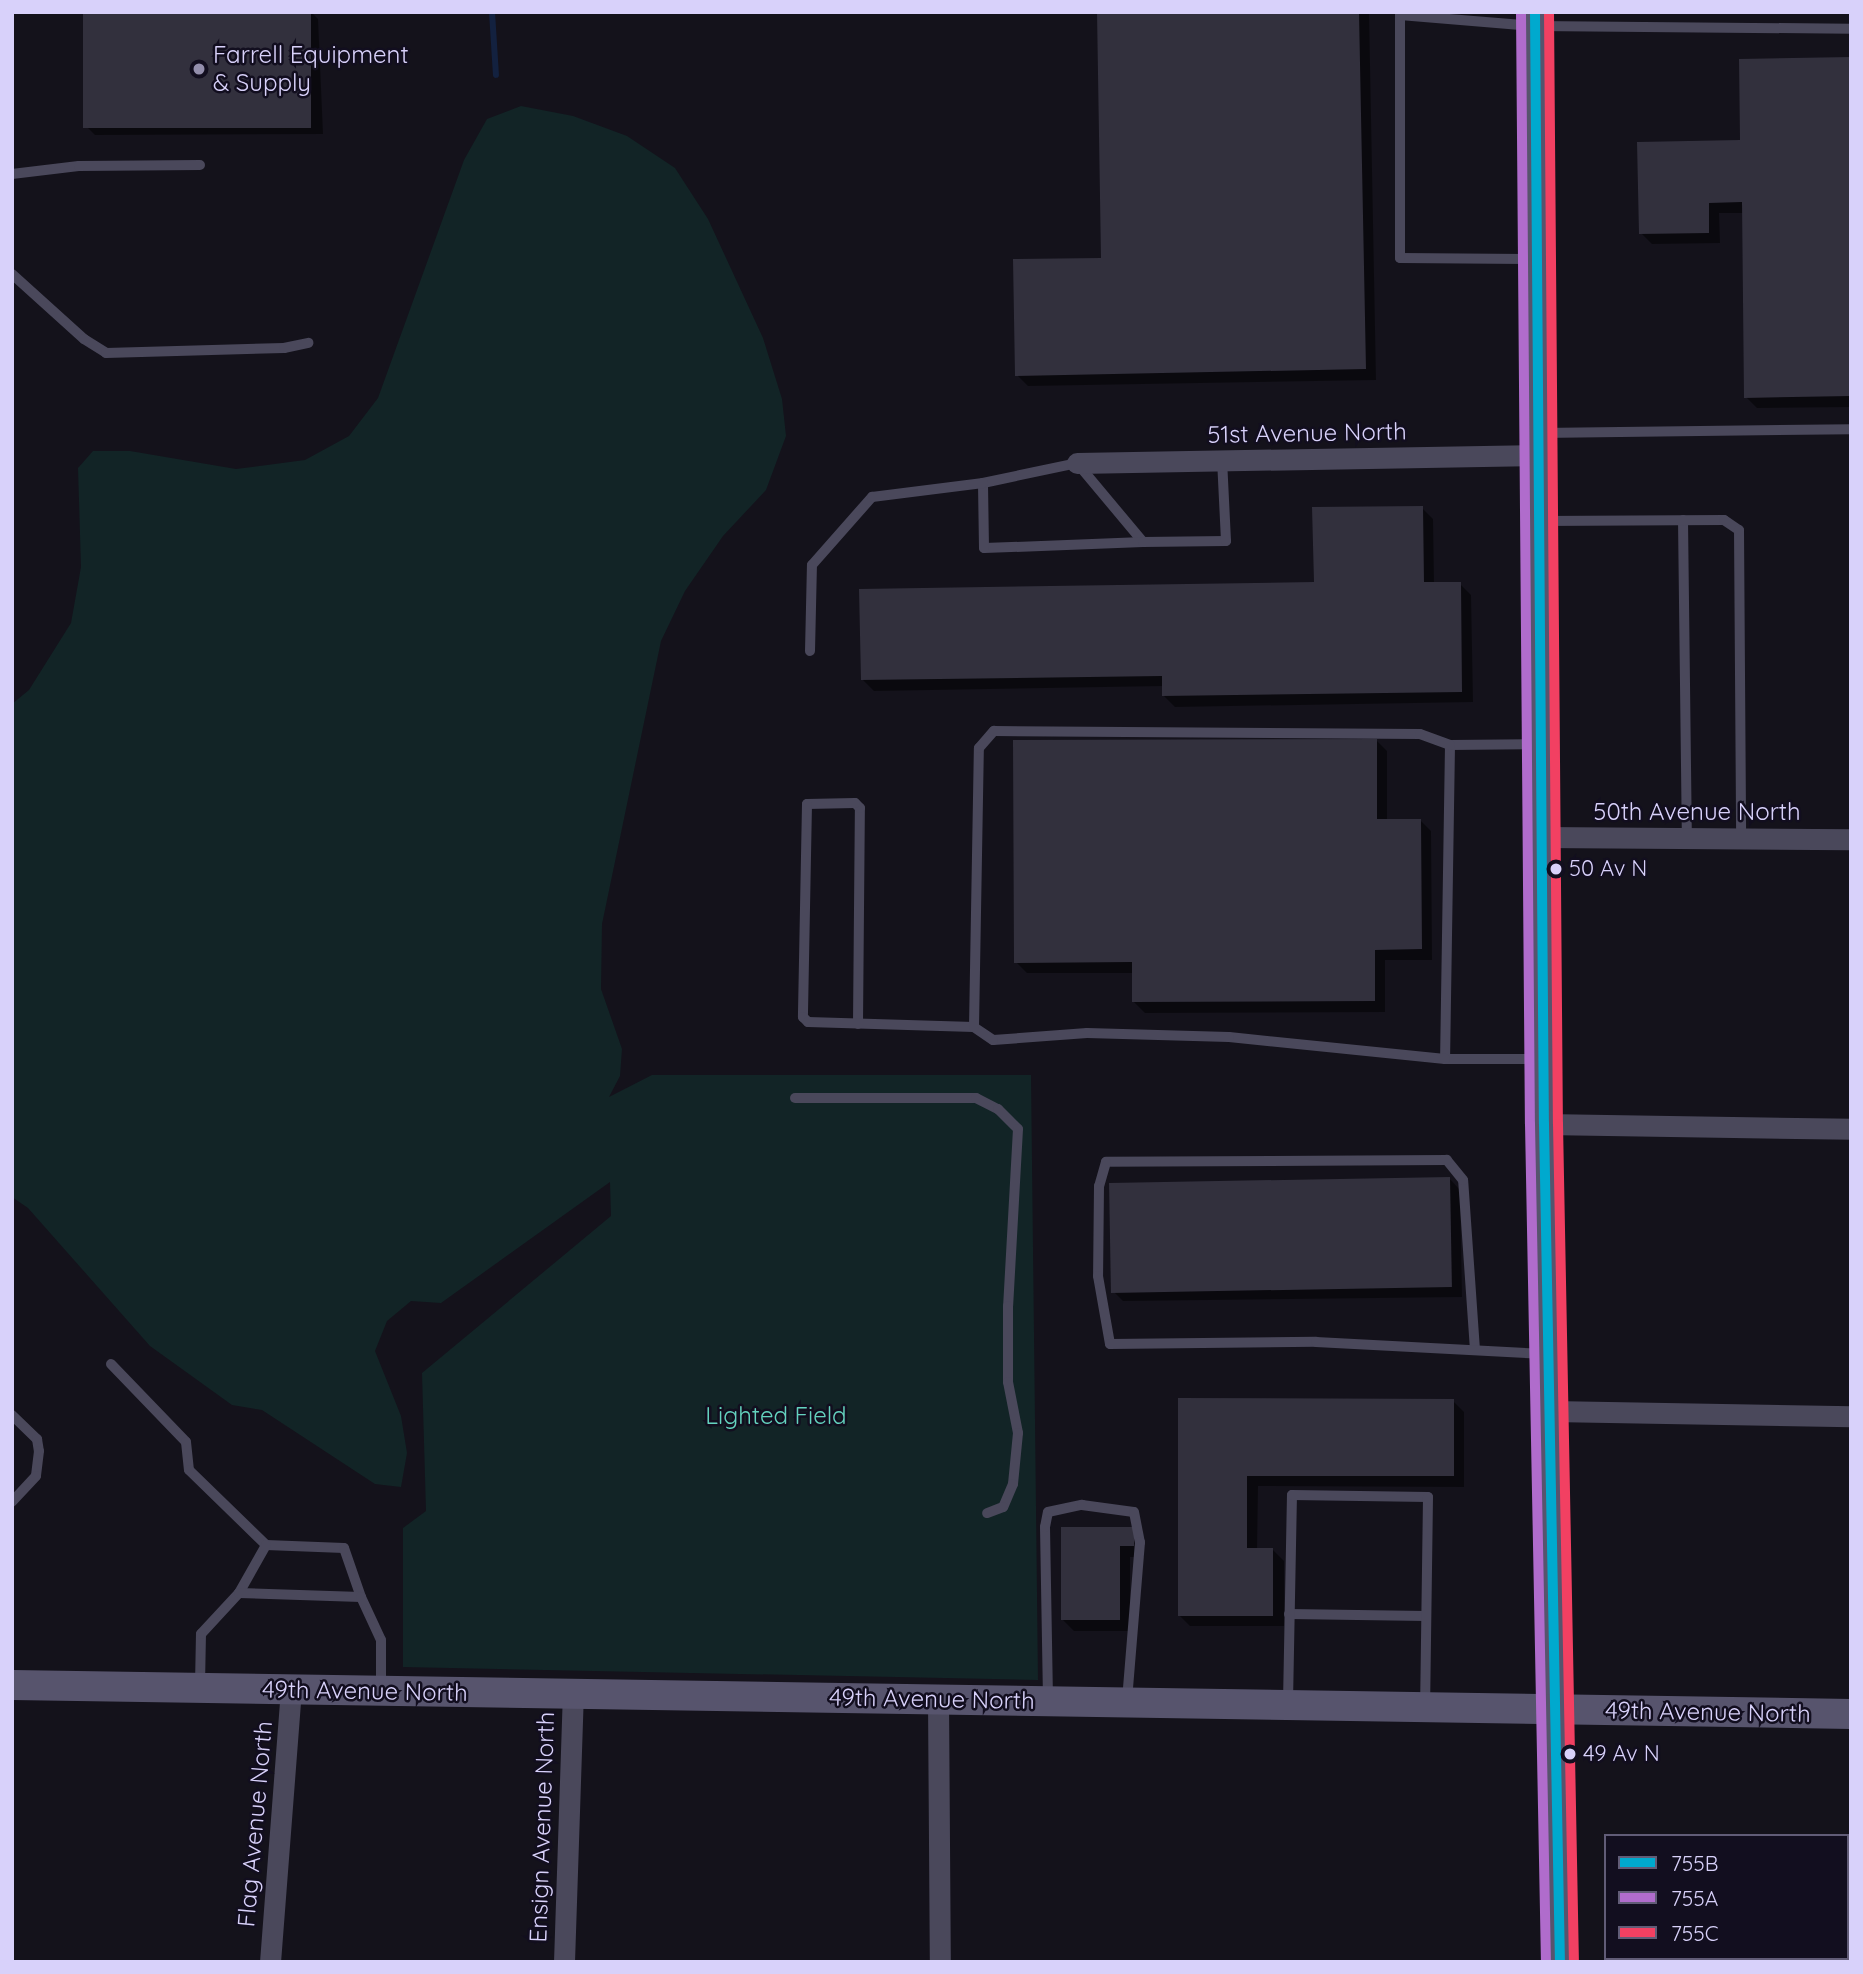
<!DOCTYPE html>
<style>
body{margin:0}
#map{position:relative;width:1863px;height:1974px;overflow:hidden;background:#14121b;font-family:Quicksand,sans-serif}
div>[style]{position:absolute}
.green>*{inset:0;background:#122426}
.shadow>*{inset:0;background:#0007}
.stream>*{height:6px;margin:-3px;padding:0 3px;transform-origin:3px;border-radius:3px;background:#13213f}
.building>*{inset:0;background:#32303d;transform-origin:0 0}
.lane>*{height:10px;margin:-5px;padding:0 5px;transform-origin:5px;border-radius:5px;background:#4a485b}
.street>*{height:21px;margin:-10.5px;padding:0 10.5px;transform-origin:10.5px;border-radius:10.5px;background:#4a485b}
.secondary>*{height:30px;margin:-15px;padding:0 15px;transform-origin:15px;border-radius:15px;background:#57546d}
.bus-1>*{height:10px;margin:-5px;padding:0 5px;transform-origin:5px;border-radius:5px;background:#00a9ce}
.bus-2>*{height:10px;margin:-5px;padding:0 5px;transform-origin:5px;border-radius:5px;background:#b06ccc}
.bus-3>*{height:10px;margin:-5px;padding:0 5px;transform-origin:5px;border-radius:5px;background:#f24062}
.dots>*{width:19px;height:19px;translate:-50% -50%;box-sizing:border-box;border:4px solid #120e1f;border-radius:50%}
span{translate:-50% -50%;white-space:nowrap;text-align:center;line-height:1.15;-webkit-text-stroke:5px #120e1f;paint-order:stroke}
.bus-label{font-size:22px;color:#d8d1fa}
.left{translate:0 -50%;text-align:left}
.poi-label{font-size:24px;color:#d8d1fa}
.street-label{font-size:24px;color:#d8d1fa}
.park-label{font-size:24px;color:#64d3bf}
.frame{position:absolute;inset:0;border:14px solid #d8d1fa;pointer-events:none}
.legend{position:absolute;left:1604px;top:1834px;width:245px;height:126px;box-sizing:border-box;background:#120e1f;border:2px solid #615c77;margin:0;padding:9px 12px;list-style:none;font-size:21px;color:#d8d1fa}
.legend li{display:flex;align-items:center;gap:14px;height:35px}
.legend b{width:35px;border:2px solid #615c77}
</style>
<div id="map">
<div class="green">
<i style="clip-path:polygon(521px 106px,573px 116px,627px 136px,675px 168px,708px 219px,763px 338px,782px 399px,786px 436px,766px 490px,723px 536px,685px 591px,661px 641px,602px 924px,601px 989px,622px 1049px,620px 1076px,609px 1097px,652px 1075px,1031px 1075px,1038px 1680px,403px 1667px,403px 1528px,426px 1511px,422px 1373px,611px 1216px,610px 1182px,441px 1303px,411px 1301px,387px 1321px,375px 1351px,401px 1416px,407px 1453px,401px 1487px,375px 1484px,262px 1410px,232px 1405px,150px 1346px,28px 1208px,12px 1197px,12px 704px,29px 690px,71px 623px,81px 567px,78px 468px,93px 451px,130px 451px,236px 469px,305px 460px,349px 436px,378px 398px,464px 160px,487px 119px)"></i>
</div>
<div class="shadow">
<i style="clip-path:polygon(207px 12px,311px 12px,318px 19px,323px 134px,95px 135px,87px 127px)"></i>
<i style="clip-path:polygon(1099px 12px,1369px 12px,1376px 380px,1028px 386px,1017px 375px,1103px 259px)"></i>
<i style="clip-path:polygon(1851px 59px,1851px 407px,1757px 408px,1746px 397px,1744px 213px,1719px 213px,1720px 243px,1652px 244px,1641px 233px,1742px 142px)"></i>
<i style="clip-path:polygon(1422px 508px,1433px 519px,1434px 584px,1460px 584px,1471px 595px,1473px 702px,1175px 707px,1164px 696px,1164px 686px,874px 691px,863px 680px,1315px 583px)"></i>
<i style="clip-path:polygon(1376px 740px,1387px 751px,1387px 821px,1420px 820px,1431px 831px,1432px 960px,1385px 960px,1385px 1012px,1145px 1013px,1134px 1002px,1134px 973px,1027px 973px,1016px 962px)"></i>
<i style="clip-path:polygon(1449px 1178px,1460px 1190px,1462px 1297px,1123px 1301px,1112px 1290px)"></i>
<i style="clip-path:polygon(1180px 1400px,1453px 1401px,1464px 1412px,1464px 1487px,1258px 1486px,1257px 1550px,1273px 1550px,1284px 1561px,1284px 1626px,1190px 1626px,1179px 1615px)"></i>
<i style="clip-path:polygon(1063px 1529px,1144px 1540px,1144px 1557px,1130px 1557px,1130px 1631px,1074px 1631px,1063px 1620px)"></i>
</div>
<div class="stream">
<i style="left:492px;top:12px;width:63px;rotate:86.4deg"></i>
</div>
<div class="building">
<i style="left:83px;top:12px;width:228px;height:116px"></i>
<i style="clip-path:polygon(1097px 12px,1359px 12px,1366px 369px,1015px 376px,1013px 259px,1101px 258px)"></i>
<i style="clip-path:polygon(1851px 57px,1851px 396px,1744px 398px,1742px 202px,1709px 203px,1709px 233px,1639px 234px,1637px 142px,1740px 140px,1739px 59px)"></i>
<i style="clip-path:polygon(1423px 506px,1424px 582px,1461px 582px,1462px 692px,1162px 696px,1162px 676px,861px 680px,859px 589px,1314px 582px,1312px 507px)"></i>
<i style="clip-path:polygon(1377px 739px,1377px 819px,1421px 819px,1422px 949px,1375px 950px,1375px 1001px,1132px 1002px,1132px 962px,1014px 963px,1013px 740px)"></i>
<i style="left:1450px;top:1177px;width:110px;height:341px;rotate:89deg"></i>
<i style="clip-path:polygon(1178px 1398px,1454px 1399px,1454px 1476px,1247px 1476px,1247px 1548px,1273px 1548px,1273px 1616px,1178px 1616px)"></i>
<i style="clip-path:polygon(1061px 1527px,1134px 1527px,1134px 1546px,1120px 1546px,1120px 1620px,1061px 1620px)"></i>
</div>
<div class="lane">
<i style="left:12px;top:174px;width:67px;rotate:-6.8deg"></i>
<i style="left:79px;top:166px;width:121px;rotate:-0.5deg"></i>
<i style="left:1535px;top:259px;width:135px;rotate:-179.6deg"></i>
<i style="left:1400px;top:258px;width:243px;rotate:-90deg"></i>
<i style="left:1400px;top:15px;width:135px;rotate:4.7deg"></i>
<i style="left:1535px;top:26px;width:316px;rotate:0.5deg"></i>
<i style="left:12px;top:274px;width:97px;rotate:42.1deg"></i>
<i style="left:84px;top:339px;width:26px;rotate:32deg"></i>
<i style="left:106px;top:353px;width:178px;rotate:-1.6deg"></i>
<i style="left:284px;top:348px;width:25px;rotate:-12deg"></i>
<i style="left:1540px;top:433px;width:311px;rotate:-0.7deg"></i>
<i style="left:1077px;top:463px;width:103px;rotate:50.1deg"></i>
<i style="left:1143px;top:542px;width:159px;rotate:177.8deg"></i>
<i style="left:984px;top:548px;width:65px;rotate:-90.9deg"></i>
<i style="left:983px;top:483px;width:96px;rotate:-12deg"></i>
<i style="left:1683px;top:520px;width:318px;rotate:89.3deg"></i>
<i style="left:1541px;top:521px;width:183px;rotate:-0.3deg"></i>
<i style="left:1724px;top:520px;width:18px;rotate:34deg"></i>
<i style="left:1739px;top:530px;width:309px;rotate:89.6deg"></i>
<i style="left:1143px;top:542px;width:83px;rotate:-0.7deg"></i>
<i style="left:1226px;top:541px;width:81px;rotate:-92.8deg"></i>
<i style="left:810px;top:651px;width:86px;rotate:-88.7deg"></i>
<i style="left:812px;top:565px;width:91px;rotate:-48.6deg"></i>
<i style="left:872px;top:497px;width:112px;rotate:-7.2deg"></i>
<i style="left:1537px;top:744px;width:87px;rotate:179.3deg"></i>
<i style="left:1450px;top:745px;width:314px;rotate:90.9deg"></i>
<i style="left:1445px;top:1059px;width:97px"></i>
<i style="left:858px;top:1024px;width:216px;rotate:-89.5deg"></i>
<i style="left:860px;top:808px;width:7px;rotate:-135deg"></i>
<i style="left:855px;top:803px;width:48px;rotate:178.8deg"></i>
<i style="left:807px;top:804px;width:213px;rotate:91.1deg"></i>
<i style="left:803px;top:1017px;width:7px;rotate:45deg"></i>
<i style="left:808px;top:1022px;width:166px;rotate:1.7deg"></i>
<i style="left:1445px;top:1059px;width:217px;rotate:-174.2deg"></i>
<i style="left:1229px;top:1037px;width:142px;rotate:-178.4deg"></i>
<i style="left:1087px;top:1033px;width:94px;rotate:175.7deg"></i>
<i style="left:993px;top:1040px;width:23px;rotate:-146deg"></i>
<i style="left:974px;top:1027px;width:279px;rotate:-89deg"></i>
<i style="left:979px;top:748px;width:23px;rotate:-49deg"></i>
<i style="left:994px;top:731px;width:426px;rotate:0.4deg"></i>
<i style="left:1420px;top:734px;width:32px;rotate:20deg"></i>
<i style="left:795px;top:1098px;width:181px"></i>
<i style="left:976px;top:1098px;width:25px;rotate:27deg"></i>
<i style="left:998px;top:1109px;width:28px;rotate:45deg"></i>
<i style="left:1018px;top:1129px;width:177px;rotate:93.2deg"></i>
<i style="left:1008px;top:1306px;width:76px;rotate:90deg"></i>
<i style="left:1008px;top:1382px;width:52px;rotate:78.9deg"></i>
<i style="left:1018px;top:1433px;width:51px;rotate:95.6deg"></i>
<i style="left:1013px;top:1484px;width:25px;rotate:113deg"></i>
<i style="left:1003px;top:1507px;width:17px;rotate:159deg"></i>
<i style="left:1475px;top:1350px;width:170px;rotate:-94deg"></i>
<i style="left:1463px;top:1180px;width:26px;rotate:-129deg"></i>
<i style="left:1447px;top:1160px;width:341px;rotate:179.7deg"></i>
<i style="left:1106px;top:1162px;width:25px;rotate:106deg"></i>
<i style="left:1099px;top:1186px;width:90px;rotate:90.6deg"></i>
<i style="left:1098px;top:1276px;width:69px;rotate:80deg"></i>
<i style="left:1110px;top:1344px;width:206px;rotate:-0.6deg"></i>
<i style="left:1316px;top:1342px;width:230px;rotate:3deg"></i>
<i style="left:111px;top:1364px;width:108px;rotate:46.1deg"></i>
<i style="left:186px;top:1442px;width:28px;rotate:84deg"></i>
<i style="left:189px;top:1470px;width:107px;rotate:44.2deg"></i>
<i style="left:266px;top:1545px;width:78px;rotate:2.2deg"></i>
<i style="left:344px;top:1548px;width:52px;rotate:70.9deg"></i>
<i style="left:12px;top:1415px;width:35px;rotate:44deg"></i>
<i style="left:37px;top:1439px;width:12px;rotate:81deg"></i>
<i style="left:39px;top:1451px;width:25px;rotate:97deg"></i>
<i style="left:36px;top:1476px;width:35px;rotate:133deg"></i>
<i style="left:239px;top:1593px;width:55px;rotate:-60.6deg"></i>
<i style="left:1289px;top:1614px;width:137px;rotate:0.8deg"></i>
<i style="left:200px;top:1685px;width:51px;rotate:-88.9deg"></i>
<i style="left:201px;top:1634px;width:56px;rotate:-47.2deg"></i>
<i style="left:239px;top:1593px;width:122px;rotate:1.9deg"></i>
<i style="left:361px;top:1597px;width:47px;rotate:65.1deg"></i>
<i style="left:381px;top:1640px;width:50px;rotate:90deg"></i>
<i style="left:1048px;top:1699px;width:172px;rotate:-91deg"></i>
<i style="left:1045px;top:1527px;width:15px;rotate:-79deg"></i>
<i style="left:1048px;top:1512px;width:35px;rotate:-12deg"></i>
<i style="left:1082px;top:1505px;width:52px;rotate:7.7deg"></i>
<i style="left:1134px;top:1512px;width:31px;rotate:79deg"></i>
<i style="left:1140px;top:1542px;width:159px;rotate:94.7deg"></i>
<i style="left:1288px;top:1702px;width:207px;rotate:-88.9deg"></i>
<i style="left:1292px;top:1495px;width:136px;rotate:0.8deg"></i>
<i style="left:1428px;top:1497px;width:208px;rotate:90.8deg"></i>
</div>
<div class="street">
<i style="left:1077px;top:463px;width:460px;rotate:-1deg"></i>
<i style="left:1542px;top:837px;width:309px;rotate:0.4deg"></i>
<i style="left:1544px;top:1124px;width:307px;rotate:0.9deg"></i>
<i style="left:1551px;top:1411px;width:300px;rotate:1deg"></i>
<i style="left:938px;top:1699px;width:263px;rotate:89.6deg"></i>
<i style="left:270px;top:1962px;width:273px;rotate:-85.6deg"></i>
<i style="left:564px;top:1962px;width:268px;rotate:-88.1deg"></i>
</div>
<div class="secondary">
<i style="left:1535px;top:12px;width:1112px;rotate:89.54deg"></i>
<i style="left:1544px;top:1124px;width:838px;rotate:88.91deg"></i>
<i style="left:12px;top:1685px;width:1839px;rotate:0.9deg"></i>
</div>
<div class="bus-1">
<i style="left:1535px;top:12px;width:1112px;rotate:89.54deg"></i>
<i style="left:1544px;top:1124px;width:838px;rotate:88.91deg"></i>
</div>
<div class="bus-2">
<i style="left:1521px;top:12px;width:1112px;rotate:89.54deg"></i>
<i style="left:1530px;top:1124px;width:838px;rotate:88.91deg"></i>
</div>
<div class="bus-3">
<i style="left:1549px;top:12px;width:1112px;rotate:89.54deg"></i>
<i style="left:1558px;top:1124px;width:838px;rotate:88.91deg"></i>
</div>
<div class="dots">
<i style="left:199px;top:69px;background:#938eac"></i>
<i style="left:1556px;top:869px;background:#d8d1fa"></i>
<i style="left:1570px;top:1754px;background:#d8d1fa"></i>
</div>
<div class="bus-label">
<span class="left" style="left:1569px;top:869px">50 Av N</span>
<span class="left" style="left:1583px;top:1754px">49 Av N</span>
</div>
<div class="poi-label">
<span class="left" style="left:213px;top:69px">Farrell Equipment<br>&amp; Supply</span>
</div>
<div class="street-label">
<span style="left:1307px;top:433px;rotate:-1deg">51st Avenue North</span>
<span style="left:1697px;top:812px">50th Avenue North</span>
<span style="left:365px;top:1691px;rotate:1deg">49th Avenue North</span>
<span style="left:932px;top:1699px;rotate:1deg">49th Avenue North</span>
<span style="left:1708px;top:1712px;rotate:1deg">49th Avenue North</span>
<span style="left:255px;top:1824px;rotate:-85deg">Flag Avenue North</span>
<span style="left:542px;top:1827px;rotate:-88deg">Ensign Avenue North</span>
</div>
<div class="park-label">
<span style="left:776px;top:1416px">Lighted Field</span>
</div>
<div class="frame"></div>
<ul class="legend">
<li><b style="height:9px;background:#00a9ce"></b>755B</li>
<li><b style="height:9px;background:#b06ccc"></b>755A</li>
<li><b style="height:9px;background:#f24062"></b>755C</li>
</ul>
</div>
